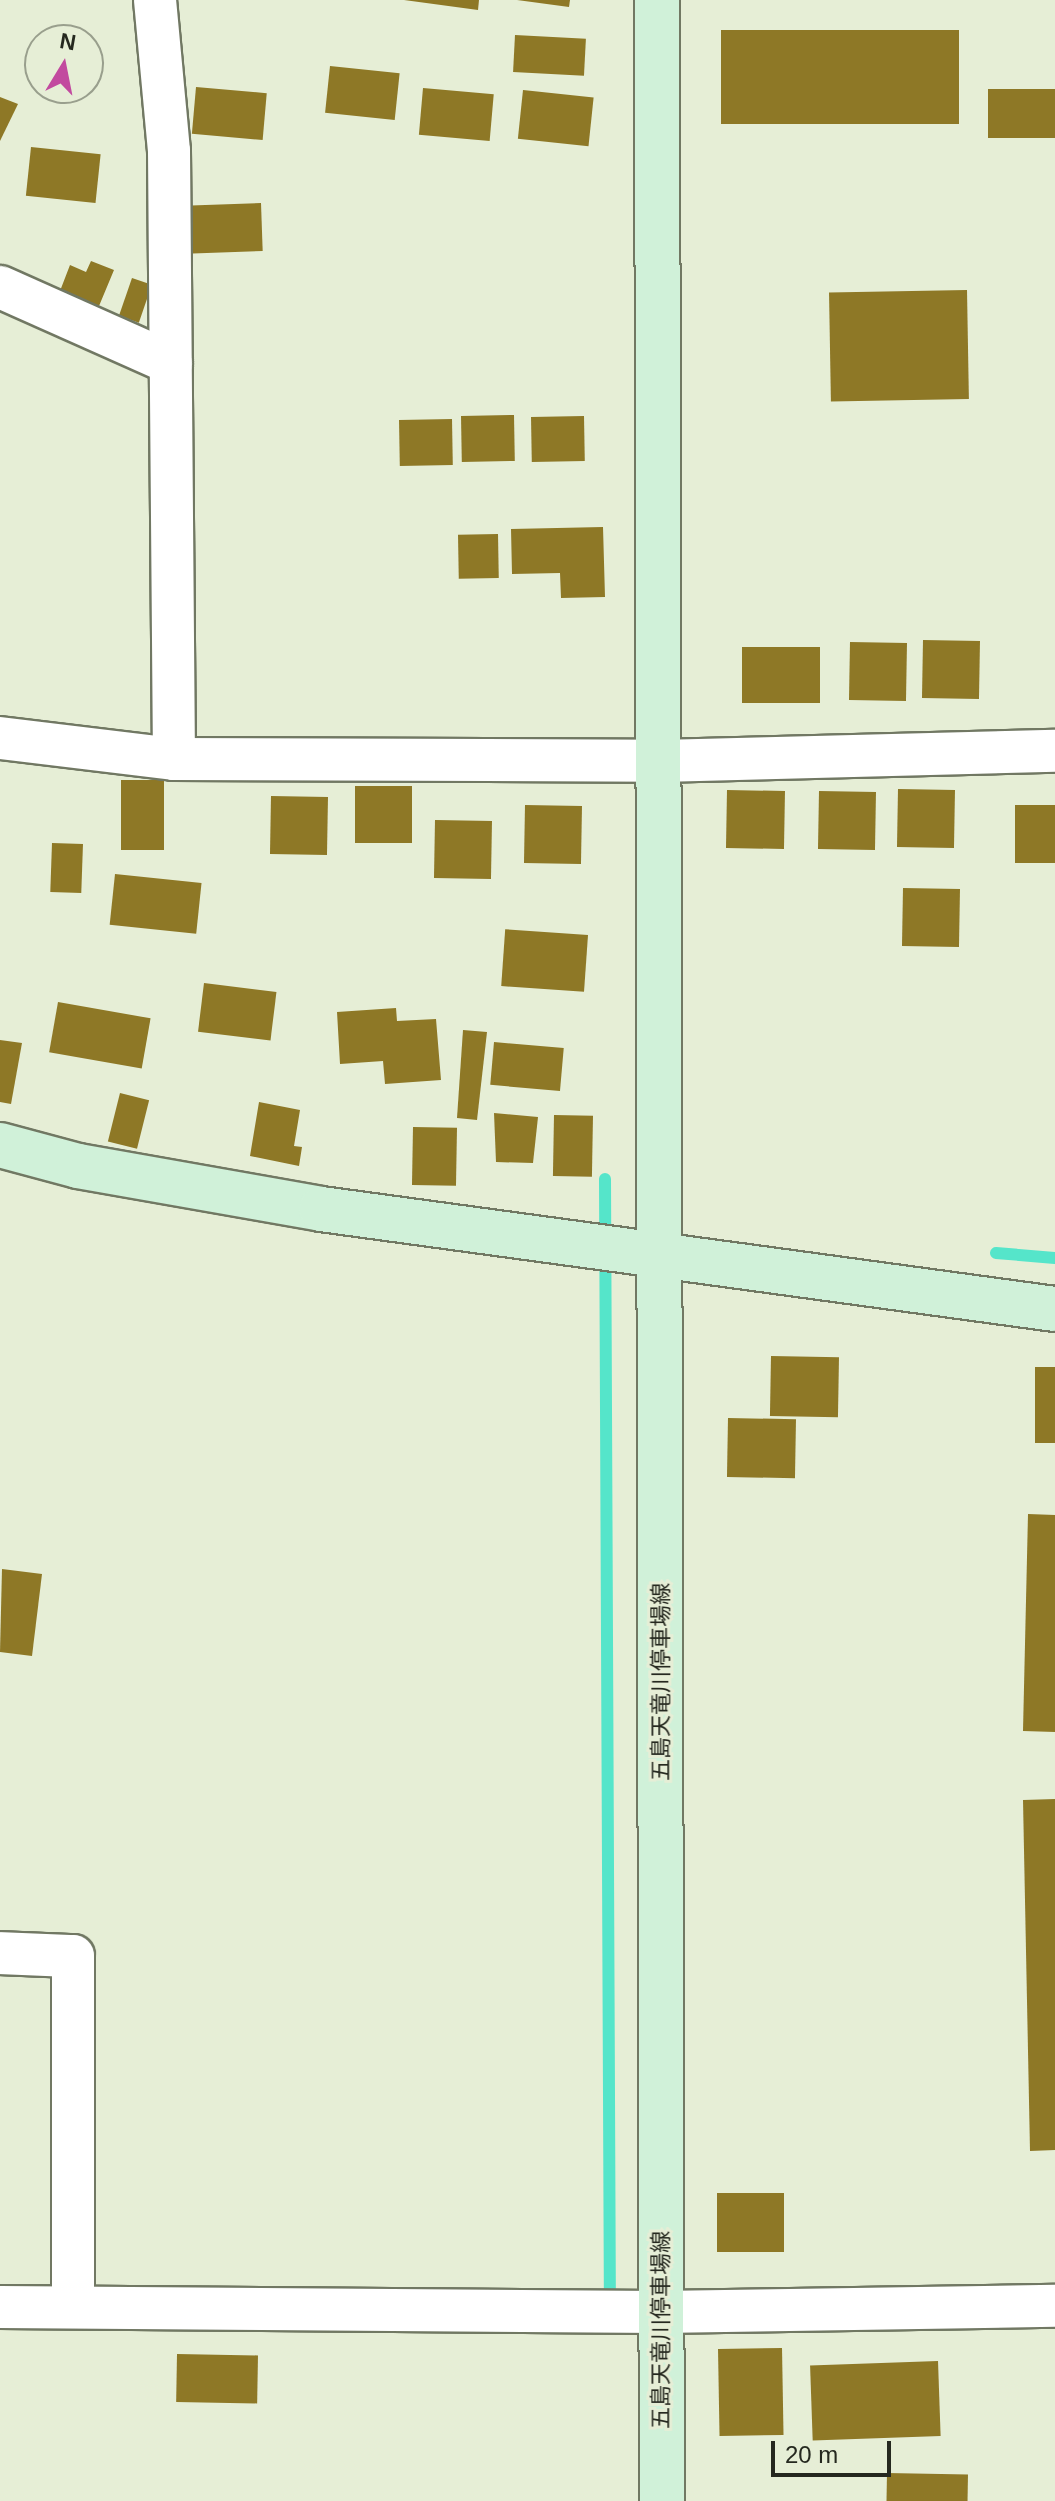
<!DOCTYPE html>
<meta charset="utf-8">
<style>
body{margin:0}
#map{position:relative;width:1055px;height:2501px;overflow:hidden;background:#e6eed6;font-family:Helvetica,"Noto Sans JP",sans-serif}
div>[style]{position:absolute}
.stream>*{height:12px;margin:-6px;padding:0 6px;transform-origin:6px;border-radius:6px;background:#55e5ca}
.building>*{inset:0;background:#8e7826;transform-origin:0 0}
.roads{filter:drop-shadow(2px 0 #717863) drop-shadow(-2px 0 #717863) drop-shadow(0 2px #717863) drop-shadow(0 -2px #717863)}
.street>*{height:42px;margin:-21px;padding:0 21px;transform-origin:21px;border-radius:21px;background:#fff}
.secondary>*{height:44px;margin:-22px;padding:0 22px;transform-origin:22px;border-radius:22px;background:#d0f1d9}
span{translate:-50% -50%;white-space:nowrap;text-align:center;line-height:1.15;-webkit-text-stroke:6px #e6eed6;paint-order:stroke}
.street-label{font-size:22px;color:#25281f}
.north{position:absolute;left:24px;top:24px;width:80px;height:80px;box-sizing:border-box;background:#e6eed6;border:2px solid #999f8d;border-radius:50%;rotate:10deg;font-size:22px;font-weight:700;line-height:32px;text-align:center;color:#25281f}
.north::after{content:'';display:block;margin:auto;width:28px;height:36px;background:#c24a9f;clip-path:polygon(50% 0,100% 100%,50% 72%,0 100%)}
.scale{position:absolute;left:771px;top:2441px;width:120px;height:36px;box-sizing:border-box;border:4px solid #25281f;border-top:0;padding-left:10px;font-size:24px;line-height:28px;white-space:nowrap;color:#25281f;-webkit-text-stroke:6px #e6eed6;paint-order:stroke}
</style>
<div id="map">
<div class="stream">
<i style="left:605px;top:1179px;width:1127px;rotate:89.75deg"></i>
<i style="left:996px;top:1253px;width:59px;rotate:4.8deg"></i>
</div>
<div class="building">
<i style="clip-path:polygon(404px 0,479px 0,478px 10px)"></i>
<i style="clip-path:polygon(517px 0,570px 0,569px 7px)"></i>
<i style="left:721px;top:30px;width:238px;height:94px"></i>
<i style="left:515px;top:35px;width:71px;height:37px;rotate:3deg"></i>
<i style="left:330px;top:66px;width:70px;height:47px;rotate:6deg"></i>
<i style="left:196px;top:87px;width:71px;height:47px;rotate:5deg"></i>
<i style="left:423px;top:88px;width:71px;height:47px;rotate:5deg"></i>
<i style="left:1055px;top:89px;width:49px;height:67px;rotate:90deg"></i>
<i style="left:523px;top:90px;width:71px;height:49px;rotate:6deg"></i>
<i style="clip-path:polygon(0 97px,18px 104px,0 141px)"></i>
<i style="left:31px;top:147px;width:70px;height:49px;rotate:6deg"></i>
<i style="left:261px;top:203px;width:48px;height:70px;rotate:88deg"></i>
<i style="clip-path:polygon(91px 261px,114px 270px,99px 306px,60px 291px,70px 265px,86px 272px)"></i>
<i style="left:132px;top:278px;width:21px;height:40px;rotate:19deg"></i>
<i style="left:967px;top:290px;width:109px;height:138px;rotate:89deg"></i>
<i style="left:514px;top:415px;width:46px;height:53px;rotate:89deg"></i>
<i style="left:584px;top:416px;width:45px;height:53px;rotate:89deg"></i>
<i style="left:452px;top:419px;width:46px;height:53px;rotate:89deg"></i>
<i style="clip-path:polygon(603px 527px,605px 597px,561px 598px,560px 573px,512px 574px,511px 529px)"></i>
<i style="left:498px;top:534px;width:44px;height:40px;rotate:89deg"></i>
<i style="left:923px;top:640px;width:57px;height:58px;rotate:1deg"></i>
<i style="left:850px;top:642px;width:57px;height:58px;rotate:1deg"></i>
<i style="left:742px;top:647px;width:78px;height:56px"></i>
<i style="left:121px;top:780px;width:43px;height:70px"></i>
<i style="left:355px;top:786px;width:57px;height:57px"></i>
<i style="left:898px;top:789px;width:57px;height:58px;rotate:1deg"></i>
<i style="left:727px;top:790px;width:58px;height:58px;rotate:1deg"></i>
<i style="left:819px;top:791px;width:57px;height:58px;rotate:1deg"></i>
<i style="left:271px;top:796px;width:57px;height:58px;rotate:1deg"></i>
<i style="left:525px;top:805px;width:57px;height:58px;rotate:1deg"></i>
<i style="left:1015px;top:805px;width:40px;height:58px"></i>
<i style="left:435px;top:820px;width:57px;height:58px;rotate:1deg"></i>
<i style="left:52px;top:843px;width:31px;height:49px;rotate:2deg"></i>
<i style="left:115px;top:874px;width:87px;height:51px;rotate:6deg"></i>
<i style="left:903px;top:888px;width:57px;height:58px;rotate:1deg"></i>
<i style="left:588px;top:935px;width:57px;height:83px;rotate:94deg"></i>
<i style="left:204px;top:983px;width:73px;height:49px;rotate:7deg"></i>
<i style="left:58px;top:1002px;width:94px;height:51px;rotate:10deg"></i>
<i style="clip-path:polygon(396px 1008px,397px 1021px,436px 1019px,441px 1080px,385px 1084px,383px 1061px,340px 1064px,337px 1012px)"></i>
<i style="clip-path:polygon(463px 1030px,487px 1032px,477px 1120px,457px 1118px)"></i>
<i style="clip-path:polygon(0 1040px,22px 1043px,11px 1104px,0 1102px)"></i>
<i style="left:494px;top:1042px;width:70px;height:43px;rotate:5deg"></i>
<i style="left:120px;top:1093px;width:30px;height:50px;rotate:14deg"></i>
<i style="clip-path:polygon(259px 1102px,300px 1110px,294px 1146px,302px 1147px,299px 1166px,250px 1156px)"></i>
<i style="clip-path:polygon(494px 1113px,538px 1117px,533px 1163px,496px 1162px)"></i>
<i style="left:554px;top:1115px;width:39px;height:61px;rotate:1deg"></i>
<i style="left:413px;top:1127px;width:44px;height:58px;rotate:1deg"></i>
<i style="left:771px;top:1356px;width:68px;height:60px;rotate:1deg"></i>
<i style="left:1035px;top:1367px;width:20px;height:76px"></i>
<i style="left:728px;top:1418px;width:68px;height:59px;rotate:1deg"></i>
<i style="clip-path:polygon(1028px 1514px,1055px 1515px,1055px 1732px,1023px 1731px)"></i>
<i style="clip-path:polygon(2px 1569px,42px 1574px,32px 1656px,0 1652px)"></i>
<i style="clip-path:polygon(1055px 1799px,1055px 2150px,1030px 2151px,1023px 1800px)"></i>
<i style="left:717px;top:2193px;width:67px;height:59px"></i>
<i style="left:782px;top:2348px;width:87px;height:64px;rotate:89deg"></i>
<i style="left:177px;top:2354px;width:81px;height:48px;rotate:1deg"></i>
<i style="left:938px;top:2361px;width:75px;height:128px;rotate:88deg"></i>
<i style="left:887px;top:2473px;width:81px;height:28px;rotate:1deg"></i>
</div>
<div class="roads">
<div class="street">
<i style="left:155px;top:0;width:152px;rotate:84.7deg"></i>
<i style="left:169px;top:151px;width:608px;rotate:89.53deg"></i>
<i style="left:0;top:287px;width:187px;rotate:24deg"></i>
<i style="left:0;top:738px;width:175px;rotate:6.9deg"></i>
<i style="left:174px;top:759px;width:486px;rotate:0.2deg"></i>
<i style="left:660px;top:761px;width:395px;rotate:-1.5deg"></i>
<i style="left:0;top:1953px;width:73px;rotate:2.4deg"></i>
<i style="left:73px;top:1956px;width:351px;rotate:90deg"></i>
<i style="left:0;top:2307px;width:660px;rotate:0.43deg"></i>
<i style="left:660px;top:2312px;width:395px;rotate:-0.9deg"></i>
</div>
<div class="secondary">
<i style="left:657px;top:0;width:2501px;rotate:89.89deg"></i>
<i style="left:0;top:1145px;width:81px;rotate:15.1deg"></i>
<i style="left:78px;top:1166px;width:247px;rotate:10deg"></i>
<i style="left:321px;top:1209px;width:741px;rotate:7.76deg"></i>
</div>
</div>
<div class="street-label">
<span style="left:661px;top:1682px;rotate:-90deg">五島天竜川停車場線</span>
<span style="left:661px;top:2330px;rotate:-90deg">五島天竜川停車場線</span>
</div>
<div class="north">N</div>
<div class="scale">20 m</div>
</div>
